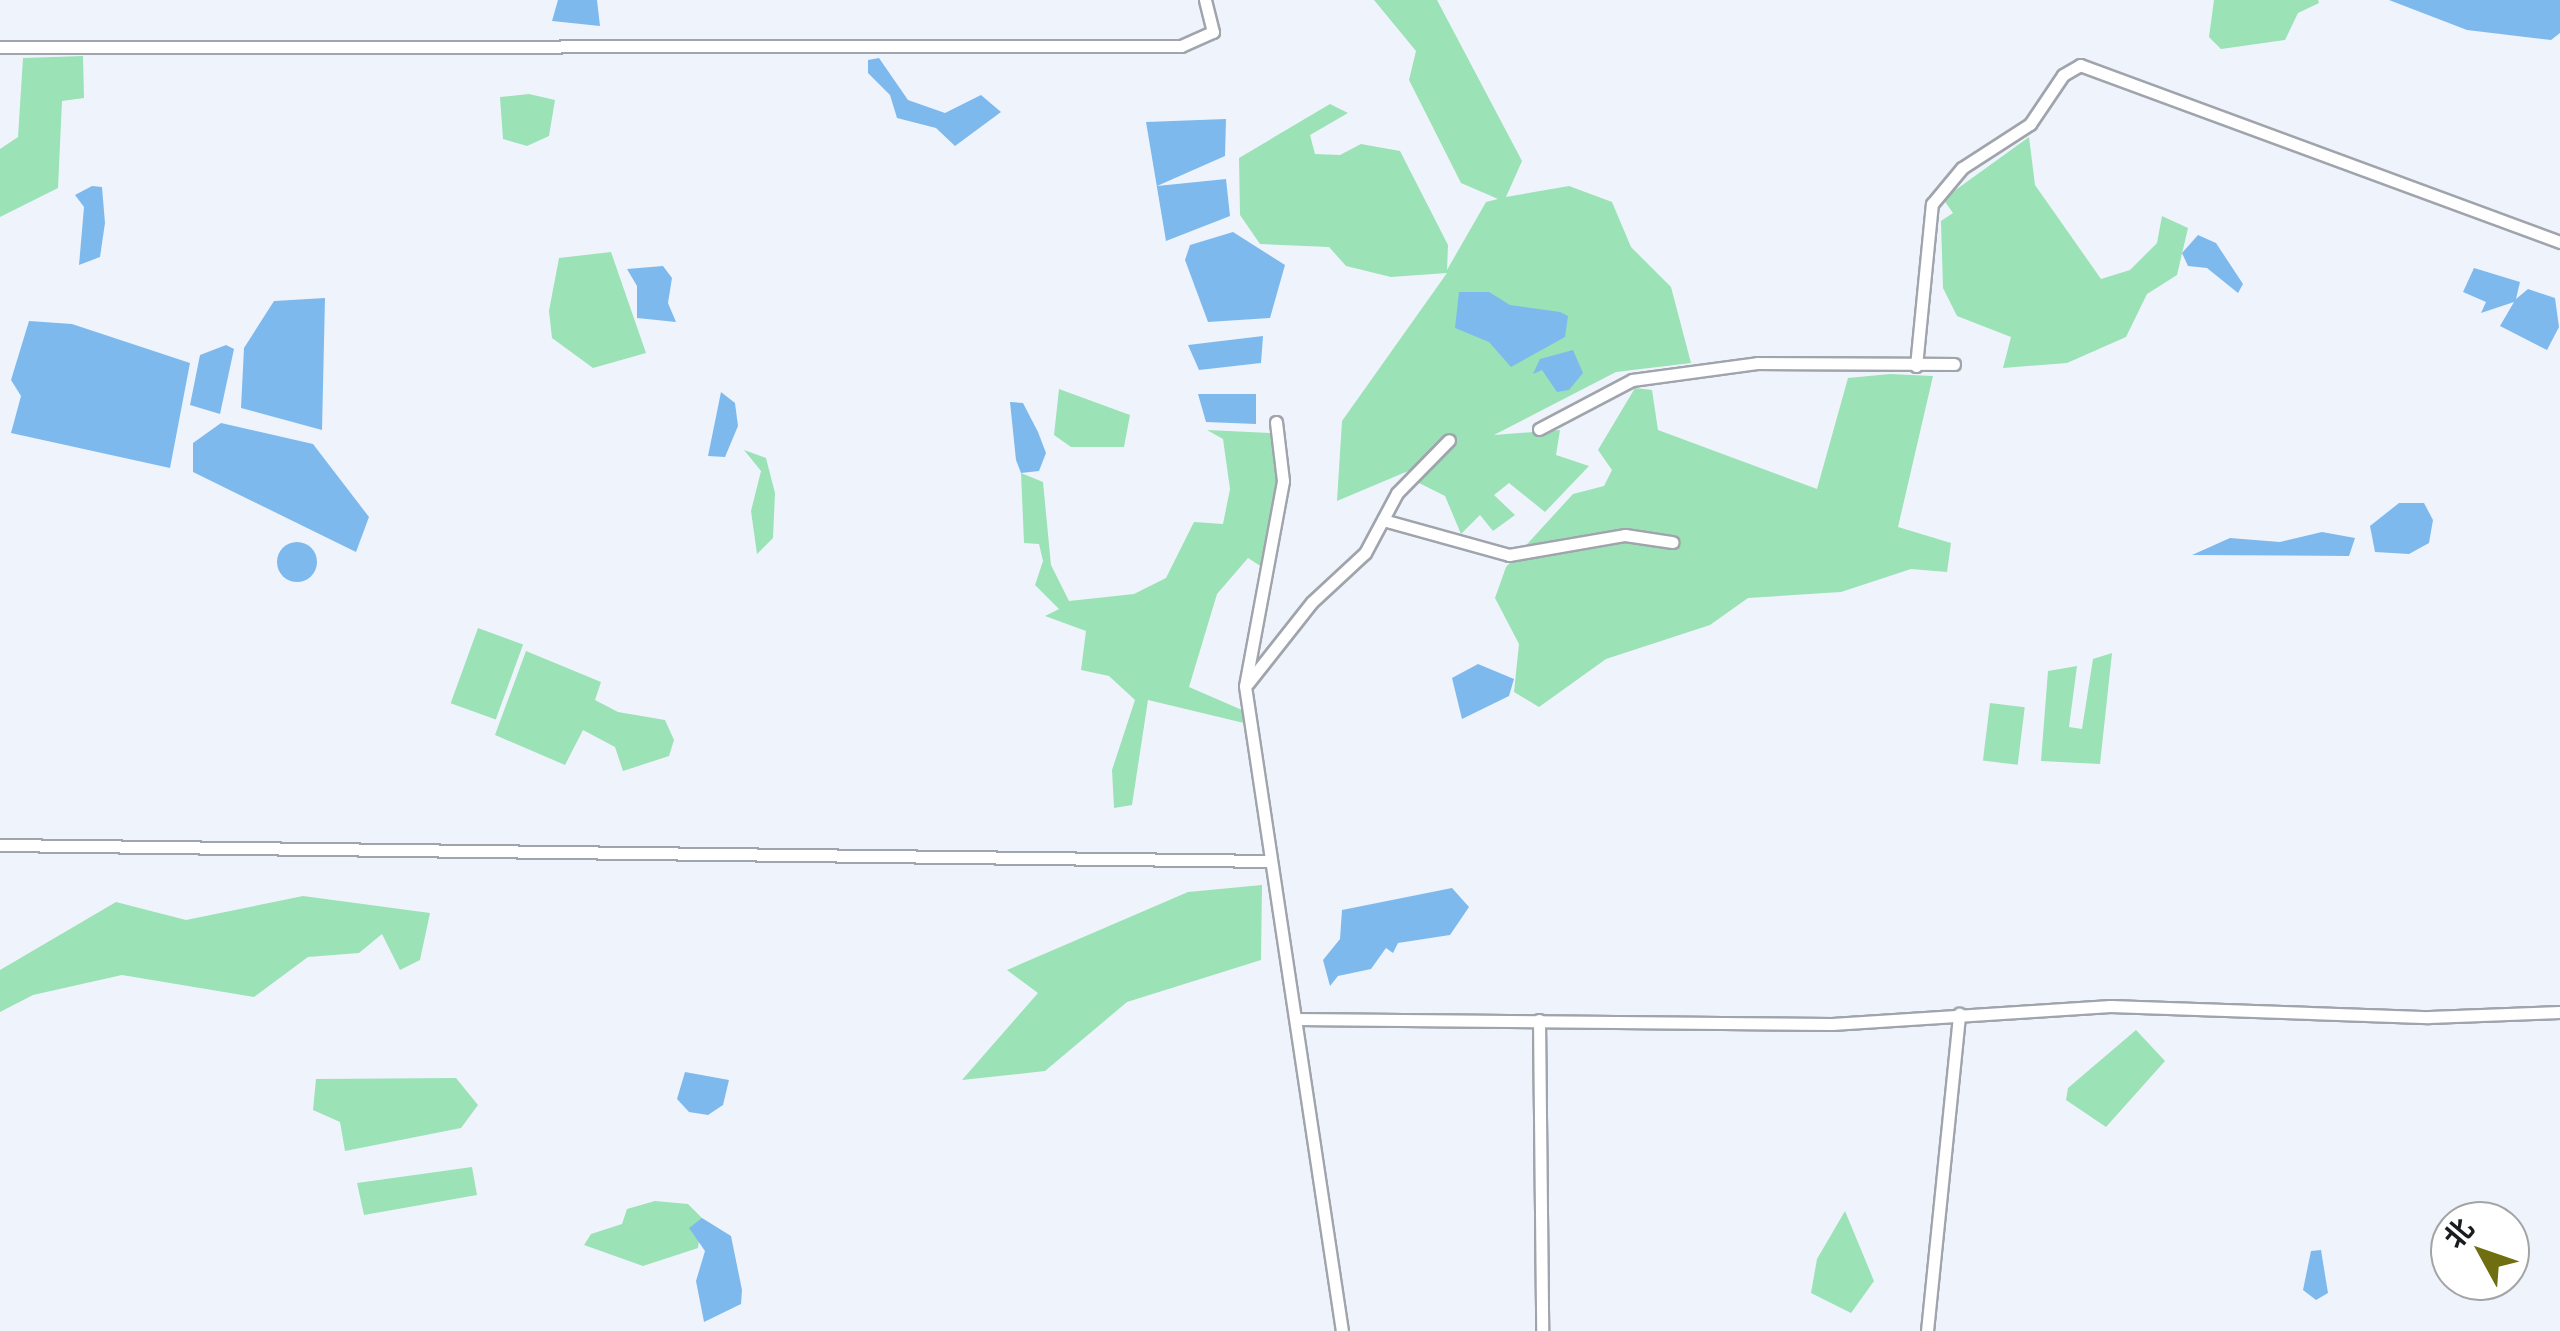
<!DOCTYPE html>
<meta charset="utf-8">
<style>
body{margin:0}
#map{position:relative;width:2560px;height:1331px;overflow:hidden;background:#eff4fc;font-family:Ubuntu,"Noto Sans SC",sans-serif}
div>[style]{position:absolute}
.green>*{inset:0;background:#9be2b6;transform-origin:0 0}
.water>*{inset:0;background:#7eb9ee}
.round{border-radius:50%}
.roads{filter:drop-shadow(2px 0 #a0a4ac) drop-shadow(-2px 0 #a0a4ac) drop-shadow(0 2px #a0a4ac) drop-shadow(0 -2px #a0a4ac)}
.minor>*{height:11px;margin:-5.5px;padding:0 5.5px;transform-origin:5.5px;border-radius:5.5px;background:#fff}
span{translate:-50% -50%;white-space:nowrap;text-align:center;line-height:1.15;-webkit-text-stroke:8px #fff;paint-order:stroke}
.north{position:absolute;left:2430px;top:1201px;width:100px;height:100px;box-sizing:border-box;background:#fff;border:2px solid #a4a4a5;border-radius:50%;rotate:310deg;font-size:28px;font-weight:700;line-height:40px;text-align:center;color:#1b1c1f}
.north::after{content:'';display:block;margin:auto;width:35px;height:45px;background:#6f6e10;clip-path:polygon(50% 0,100% 100%,50% 72%,0 100%)}
</style>
<div id="map">
<div class="green">
<i style="clip-path:polygon(1374px 0,1437px 0,1522px 161px,1506px 197px,1569px 186px,1612px 202px,1631px 247px,1671px 287px,1691px 363px,1616px 372px,1494px 435px,1560px 430px,1556px 455px,1589px 466px,1545px 512px,1509px 483px,1494px 495px,1515px 515px,1493px 531px,1480px 515px,1461px 534px,1445px 496px,1415px 481px,1432px 461px,1337px 501px,1342px 421px,1447px 273px,1391px 277px,1346px 266px,1329px 247px,1260px 244px,1240px 215px,1239px 158px,1330px 104px,1348px 113px,1310px 135px,1315px 154px,1340px 155px,1361px 144px,1400px 151px,1448px 245px,1447px 270px,1486px 202px,1498px 199px,1461px 183px,1409px 80px,1416px 51px)"></i>
<i style="clip-path:polygon(2214px 0,2318px 0,2319px 3px,2298px 13px,2285px 40px,2221px 49px,2209px 37px)"></i>
<i style="clip-path:polygon(83px 56px,84px 98px,62px 101px,58px 188px,0 217px,0 149px,18px 137px,23px 58px)"></i>
<i style="clip-path:polygon(529px 94px,555px 100px,549px 136px,527px 146px,503px 139px,500px 97px)"></i>
<i style="clip-path:polygon(2029px 137px,2035px 185px,2101px 279px,2130px 270px,2157px 243px,2162px 216px,2188px 228px,2177px 275px,2147px 294px,2126px 337px,2067px 363px,2003px 368px,2011px 337px,1957px 316px,1943px 288px,1941px 221px,1953px 213px,1943px 199px)"></i>
<i style="clip-path:polygon(611px 252px,646px 353px,593px 368px,552px 338px,549px 311px,559px 258px)"></i>
<i style="clip-path:polygon(1890px 374px,1933px 376px,1898px 527px,1951px 543px,1947px 572px,1911px 569px,1841px 592px,1748px 598px,1710px 625px,1606px 659px,1539px 707px,1514px 692px,1519px 644px,1495px 598px,1506px 567px,1573px 494px,1604px 486px,1612px 470px,1598px 450px,1635px 388px,1652px 390px,1658px 430px,1817px 489px,1848px 378px)"></i>
<i style="clip-path:polygon(1059px 389px,1130px 415px,1124px 447px,1071px 447px,1054px 435px)"></i>
<i style="clip-path:polygon(1207px 430px,1270px 433px,1281px 489px,1262px 567px,1248px 558px,1217px 594px,1189px 687px,1242px 710px,1244px 723px,1148px 700px,1132px 805px,1114px 808px,1112px 770px,1135px 700px,1109px 676px,1081px 670px,1086px 631px,1045px 616px,1059px 609px,1035px 585px,1043px 561px,1039px 544px,1024px 543px,1021px 473px,1043px 482px,1051px 565px,1069px 601px,1134px 594px,1166px 578px,1194px 522px,1223px 524px,1230px 489px,1223px 439px)"></i>
<i style="clip-path:polygon(744px 450px,766px 458px,775px 493px,773px 538px,757px 554px,751px 511px,761px 471px)"></i>
<i style="left:478px;top:628px;width:48px;height:80px;rotate:20deg"></i>
<i style="clip-path:polygon(526px 651px,601px 682px,595px 700px,618px 712px,665px 720px,674px 740px,669px 756px,623px 771px,615px 747px,583px 730px,565px 765px,495px 735px)"></i>
<i style="clip-path:polygon(2112px 653px,2100px 764px,2041px 761px,2048px 671px,2077px 666px,2069px 727px,2082px 729px,2093px 659px)"></i>
<i style="left:1990px;top:703px;width:35px;height:58px;rotate:7deg"></i>
<i style="clip-path:polygon(1262px 885px,1261px 960px,1127px 1002px,1045px 1071px,962px 1080px,1038px 993px,1007px 970px,1188px 892px)"></i>
<i style="clip-path:polygon(303px 896px,430px 913px,420px 960px,400px 970px,382px 934px,359px 953px,308px 957px,254px 997px,122px 975px,33px 995px,0 1012px,0 970px,116px 902px,186px 920px)"></i>
<i style="clip-path:polygon(2136px 1030px,2165px 1061px,2106px 1127px,2066px 1100px,2068px 1088px)"></i>
<i style="clip-path:polygon(456px 1078px,478px 1105px,461px 1128px,345px 1151px,340px 1122px,313px 1110px,316px 1079px)"></i>
<i style="clip-path:polygon(472px 1167px,477px 1195px,364px 1215px,357px 1183px)"></i>
<i style="clip-path:polygon(655px 1201px,688px 1204px,702px 1218px,698px 1248px,643px 1266px,584px 1245px,591px 1234px,622px 1224px,627px 1209px)"></i>
<i style="clip-path:polygon(1845px 1211px,1874px 1281px,1851px 1313px,1811px 1293px,1817px 1259px)"></i>
</div>
<div class="water">
<i style="clip-path:polygon(558px 0,597px 0,600px 26px,552px 21px)"></i>
<i style="clip-path:polygon(2389px 0,2560px 0,2560px 33px,2551px 40px,2467px 30px)"></i>
<i style="clip-path:polygon(879px 58px,908px 100px,945px 113px,981px 95px,1001px 112px,955px 146px,936px 128px,897px 118px,890px 95px,868px 73px,868px 60px)"></i>
<i style="clip-path:polygon(1226px 119px,1225px 156px,1157px 186px,1226px 179px,1230px 216px,1166px 241px,1146px 122px)"></i>
<i style="clip-path:polygon(92px 186px,102px 187px,105px 223px,100px 257px,79px 265px,84px 207px,75px 195px)"></i>
<i style="clip-path:polygon(1233px 232px,1285px 265px,1270px 318px,1208px 322px,1185px 260px,1190px 245px)"></i>
<i style="clip-path:polygon(2198px 235px,2216px 243px,2243px 284px,2238px 293px,2207px 268px,2188px 266px,2182px 253px)"></i>
<i style="clip-path:polygon(663px 266px,672px 278px,668px 303px,676px 322px,637px 318px,637px 286px,627px 269px)"></i>
<i style="clip-path:polygon(2474px 268px,2520px 282px,2516px 299px,2528px 289px,2555px 298px,2559px 327px,2547px 350px,2500px 326px,2514px 302px,2481px 313px,2486px 302px,2463px 292px)"></i>
<i style="clip-path:polygon(1459px 292px,1489px 292px,1510px 305px,1560px 312px,1568px 316px,1565px 337px,1511px 367px,1489px 342px,1455px 328px)"></i>
<i style="clip-path:polygon(325px 298px,322px 430px,241px 408px,244px 348px,274px 301px)"></i>
<i style="clip-path:polygon(29px 321px,72px 324px,190px 363px,170px 468px,11px 433px,21px 396px,11px 380px)"></i>
<i style="clip-path:polygon(1263px 336px,1261px 363px,1199px 370px,1188px 345px)"></i>
<i style="clip-path:polygon(226px 345px,234px 349px,220px 414px,190px 405px,200px 355px)"></i>
<i style="clip-path:polygon(1573px 350px,1583px 373px,1569px 390px,1557px 392px,1542px 370px,1533px 374px,1540px 359px)"></i>
<i style="clip-path:polygon(721px 392px,735px 403px,738px 426px,725px 457px,708px 456px)"></i>
<i style="clip-path:polygon(1198px 394px,1256px 394px,1256px 424px,1206px 422px)"></i>
<i style="clip-path:polygon(1010px 402px,1023px 403px,1038px 432px,1046px 453px,1039px 471px,1021px 473px,1016px 460px)"></i>
<i style="clip-path:polygon(221px 423px,313px 444px,369px 517px,356px 552px,193px 472px,193px 443px)"></i>
<i style="clip-path:polygon(2399px 503px,2424px 503px,2433px 520px,2429px 543px,2409px 554px,2375px 552px,2370px 526px)"></i>
<i style="clip-path:polygon(2322px 532px,2355px 538px,2349px 556px,2192px 555px,2230px 538px,2280px 542px)"></i>
<i class="round" style="left:277px;top:542px;width:40px;height:40px"></i>
<i style="clip-path:polygon(1478px 664px,1514px 679px,1509px 696px,1462px 719px,1452px 678px)"></i>
<i style="clip-path:polygon(1452px 888px,1469px 907px,1450px 935px,1398px 943px,1393px 953px,1386px 948px,1371px 969px,1338px 976px,1330px 986px,1323px 960px,1340px 939px,1342px 910px)"></i>
<i style="clip-path:polygon(685px 1072px,729px 1080px,723px 1105px,708px 1115px,689px 1112px,677px 1099px)"></i>
<i style="clip-path:polygon(702px 1218px,731px 1236px,742px 1290px,741px 1304px,704px 1322px,696px 1281px,705px 1251px,689px 1228px)"></i>
<i style="clip-path:polygon(2321px 1250px,2328px 1293px,2316px 1300px,2303px 1290px,2311px 1251px)"></i>
</div>
<div class="roads">
<div class="minor">
<i style="left:0;top:47px;width:1181px;rotate:-0.05deg"></i>
<i style="left:1181px;top:46px;width:35px;rotate:-24deg"></i>
<i style="left:1213px;top:32px;width:33px;rotate:-104deg"></i>
<i style="left:1916px;top:366px;width:163px;rotate:-84.4deg"></i>
<i style="left:1932px;top:204px;width:47px;rotate:-50.2deg"></i>
<i style="left:1962px;top:168px;width:81px;rotate:-32.9deg"></i>
<i style="left:2030px;top:124px;width:59px;rotate:-56deg"></i>
<i style="left:2063px;top:75px;width:20px;rotate:-30deg"></i>
<i style="left:2080px;top:65px;width:512px;rotate:20.24deg"></i>
<i style="left:1276px;top:422px;width:59px;rotate:83.2deg"></i>
<i style="left:1283px;top:481px;width:208px;rotate:100.5deg"></i>
<i style="left:1245px;top:686px;width:652px;rotate:81.45deg"></i>
<i style="left:1539px;top:429px;width:105px;rotate:-27.8deg"></i>
<i style="left:1632px;top:380px;width:126px;rotate:-7.7deg"></i>
<i style="left:1757px;top:363px;width:197px;rotate:0.3deg"></i>
<i style="left:1383px;top:520px;width:131px;rotate:15.5deg"></i>
<i style="left:1509px;top:555px;width:118px;rotate:-9.8deg"></i>
<i style="left:1625px;top:535px;width:48px;rotate:8.5deg"></i>
<i style="left:1248px;top:683px;width:103px;rotate:-51.7deg"></i>
<i style="left:1312px;top:602px;width:72px;rotate:-42.8deg"></i>
<i style="left:1365px;top:553px;width:68px;rotate:-61.9deg"></i>
<i style="left:1397px;top:493px;width:74px;rotate:-45.5deg"></i>
<i style="left:0;top:845px;width:1269px;rotate:0.72deg"></i>
<i style="left:1296px;top:1019px;width:536px;rotate:0.53deg"></i>
<i style="left:1832px;top:1024px;width:279px;rotate:-3.7deg"></i>
<i style="left:2110px;top:1006px;width:319px;rotate:2deg"></i>
<i style="left:2429px;top:1017px;width:131px;rotate:-2.2deg"></i>
<i style="left:1539px;top:1020px;width:311px;rotate:89.4deg"></i>
<i style="left:1927px;top:1331px;width:319px;rotate:-84.2deg"></i>
</div>
</div>
<div class="north">北</div>
</div>
